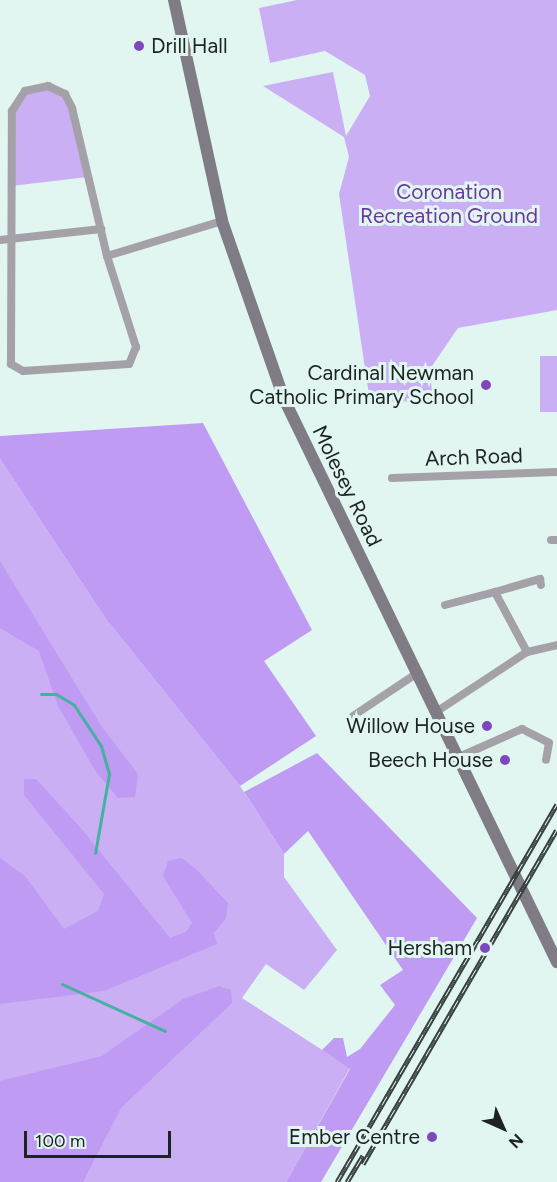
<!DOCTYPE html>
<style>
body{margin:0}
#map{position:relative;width:557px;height:1182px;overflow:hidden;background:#e2f6f1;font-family:Figtree,sans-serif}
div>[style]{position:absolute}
.green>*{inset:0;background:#cbaff5;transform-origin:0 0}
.forest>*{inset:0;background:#bf9bf3}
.stream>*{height:3px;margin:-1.5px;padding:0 1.5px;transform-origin:1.5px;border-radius:1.5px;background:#45b2a0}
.street>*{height:8px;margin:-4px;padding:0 4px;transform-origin:4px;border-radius:4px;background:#a4a2a8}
.secondary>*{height:12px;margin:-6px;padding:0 6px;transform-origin:6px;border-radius:6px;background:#7f7c85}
.rail>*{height:5px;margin-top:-2.5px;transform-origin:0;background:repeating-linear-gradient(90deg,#e2f6f1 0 9px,#37403e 0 18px);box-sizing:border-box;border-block:2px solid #37403e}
.dots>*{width:16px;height:16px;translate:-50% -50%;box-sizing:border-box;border:3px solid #e2f6f1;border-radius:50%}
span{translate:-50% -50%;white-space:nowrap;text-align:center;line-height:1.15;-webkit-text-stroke:6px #e2f6f1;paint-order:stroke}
.poi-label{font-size:21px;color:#1c2321}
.left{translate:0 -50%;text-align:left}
.right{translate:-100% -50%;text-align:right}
.park-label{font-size:21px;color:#69389d}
.street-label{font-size:21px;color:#1c2321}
.north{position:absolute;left:473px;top:1098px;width:60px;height:60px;-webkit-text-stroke:4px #e2f6f1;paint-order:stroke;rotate:135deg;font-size:16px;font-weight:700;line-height:24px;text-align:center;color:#1c2321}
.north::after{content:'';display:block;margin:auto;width:21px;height:27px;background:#1c2321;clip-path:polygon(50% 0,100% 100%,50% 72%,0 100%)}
.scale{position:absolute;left:24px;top:1131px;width:147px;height:27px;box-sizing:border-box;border:3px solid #1c2321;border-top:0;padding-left:8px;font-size:18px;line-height:21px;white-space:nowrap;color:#1c2321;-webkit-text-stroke:4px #e2f6f1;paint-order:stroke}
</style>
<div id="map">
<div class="green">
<i style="clip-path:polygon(297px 0,557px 0,557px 310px,458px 328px,430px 369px,433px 401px,370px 402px,339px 194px,349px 157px,344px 137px,263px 86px,333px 72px,346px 136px,370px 96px,365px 75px,325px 51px,270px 63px,259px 8px)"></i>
<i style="clip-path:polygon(40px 86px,65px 94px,88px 177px,11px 186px,14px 103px)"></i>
<i style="left:557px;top:356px;width:56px;height:17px;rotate:90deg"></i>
<i style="clip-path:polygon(0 459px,106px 619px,240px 786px,284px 854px,284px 877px,337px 950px,304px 990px,266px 964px,242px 998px,350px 1068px,286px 1182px,0 1182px)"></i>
</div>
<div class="forest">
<i style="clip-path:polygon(203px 423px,312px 630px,264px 661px,316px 736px,240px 786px,106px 619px,0 459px,0 436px)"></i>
<i style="clip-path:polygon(0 561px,102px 727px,138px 774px,135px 797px,118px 798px,96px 772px,58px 706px,39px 651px,0 628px)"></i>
<i style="clip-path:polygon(317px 753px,477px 918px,321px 1182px,286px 1182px,350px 1069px,322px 1050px,334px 1038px,343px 1038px,347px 1057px,360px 1049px,395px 1005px,380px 985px,403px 970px,308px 831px,284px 854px,244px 792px)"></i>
<i style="clip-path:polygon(24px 779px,36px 779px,80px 827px,170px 938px,186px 932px,192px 923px,163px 876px,168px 861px,182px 858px,196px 869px,228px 903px,226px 918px,214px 933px,217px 944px,104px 991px,0 1004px,0 858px,25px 876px,64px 929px,98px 911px,104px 894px,24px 795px)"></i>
<i style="clip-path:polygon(219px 986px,231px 990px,232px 1003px,121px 1108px,83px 1182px,0 1182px,0 1081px,102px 1056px,183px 999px)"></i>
</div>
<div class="stream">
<i style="left:41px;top:694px;width:15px"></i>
<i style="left:56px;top:694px;width:21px;rotate:31deg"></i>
<i style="left:74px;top:705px;width:49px;rotate:56.6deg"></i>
<i style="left:101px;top:746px;width:29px;rotate:74deg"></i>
<i style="left:109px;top:774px;width:80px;rotate:100deg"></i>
<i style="left:62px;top:984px;width:113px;rotate:24.5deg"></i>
</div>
<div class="street">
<i style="left:48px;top:86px;width:19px;rotate:25deg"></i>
<i style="left:65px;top:94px;width:16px;rotate:63deg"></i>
<i style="left:72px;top:108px;width:152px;rotate:76.7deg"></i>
<i style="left:107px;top:256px;width:96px;rotate:72.3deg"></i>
<i style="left:136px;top:347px;width:18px;rotate:112deg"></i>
<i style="left:129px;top:364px;width:106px;rotate:176.2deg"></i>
<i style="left:23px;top:371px;width:14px;rotate:-150deg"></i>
<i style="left:11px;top:364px;width:253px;rotate:-89.8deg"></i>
<i style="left:12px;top:111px;width:24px;rotate:-57deg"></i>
<i style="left:25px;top:91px;width:24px;rotate:-12deg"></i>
<i style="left:0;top:240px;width:102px;rotate:-6.2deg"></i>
<i style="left:107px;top:256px;width:120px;rotate:-16.9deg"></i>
<i style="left:392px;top:478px;width:165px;rotate:-2.1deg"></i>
<i style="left:551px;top:540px;width:6px"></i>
<i style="left:445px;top:605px;width:52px;rotate:-14.6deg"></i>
<i style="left:527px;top:652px;width:68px;rotate:-118.1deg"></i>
<i style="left:495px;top:592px;width:47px;rotate:-16.1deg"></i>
<i style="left:540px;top:579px;width:6px;rotate:81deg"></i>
<i style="left:439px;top:710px;width:105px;rotate:-33.4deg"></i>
<i style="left:527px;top:652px;width:31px;rotate:-13deg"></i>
<i style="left:353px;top:716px;width:79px;rotate:-33.7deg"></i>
<i style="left:461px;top:756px;width:67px;rotate:-23.9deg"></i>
<i style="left:522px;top:729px;width:30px;rotate:27deg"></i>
<i style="left:549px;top:743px;width:17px;rotate:100deg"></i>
</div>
<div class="secondary">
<i style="left:174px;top:0;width:226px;rotate:77.7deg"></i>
<i style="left:222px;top:221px;width:188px;rotate:70.8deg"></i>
<i style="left:284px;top:399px;width:626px;rotate:64.13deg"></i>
</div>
<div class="rail">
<i style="left:363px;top:1164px;width:386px;rotate:-59.9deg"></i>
<i style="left:337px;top:1182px;width:437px;rotate:-59.8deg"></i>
<i style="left:347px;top:1182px;width:31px;rotate:-59deg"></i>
</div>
<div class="dots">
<i style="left:139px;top:46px;background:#7f47bd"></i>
<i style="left:486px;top:385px;background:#7f47bd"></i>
<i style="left:487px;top:726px;background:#7f47bd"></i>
<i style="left:505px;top:760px;background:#7f47bd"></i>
<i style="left:485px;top:948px;background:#7f47bd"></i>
<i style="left:432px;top:1137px;background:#7f47bd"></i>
</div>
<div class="poi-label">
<span class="left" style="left:151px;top:46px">Drill Hall</span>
<span class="right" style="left:474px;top:385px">Cardinal Newman<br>Catholic Primary School</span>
<span class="right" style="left:475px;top:726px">Willow House</span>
<span class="right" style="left:493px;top:760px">Beech House</span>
<span class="right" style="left:472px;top:948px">Hersham</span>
<span class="right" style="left:420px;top:1137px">Ember Centre</span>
</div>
<div class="park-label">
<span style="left:449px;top:204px">Coronation<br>Recreation Ground</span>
</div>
<div class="street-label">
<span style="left:474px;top:457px;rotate:-2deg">Arch Road</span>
<span style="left:347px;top:486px;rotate:64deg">Molesey Road</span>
</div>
<div class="north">N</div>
<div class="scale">100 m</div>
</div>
